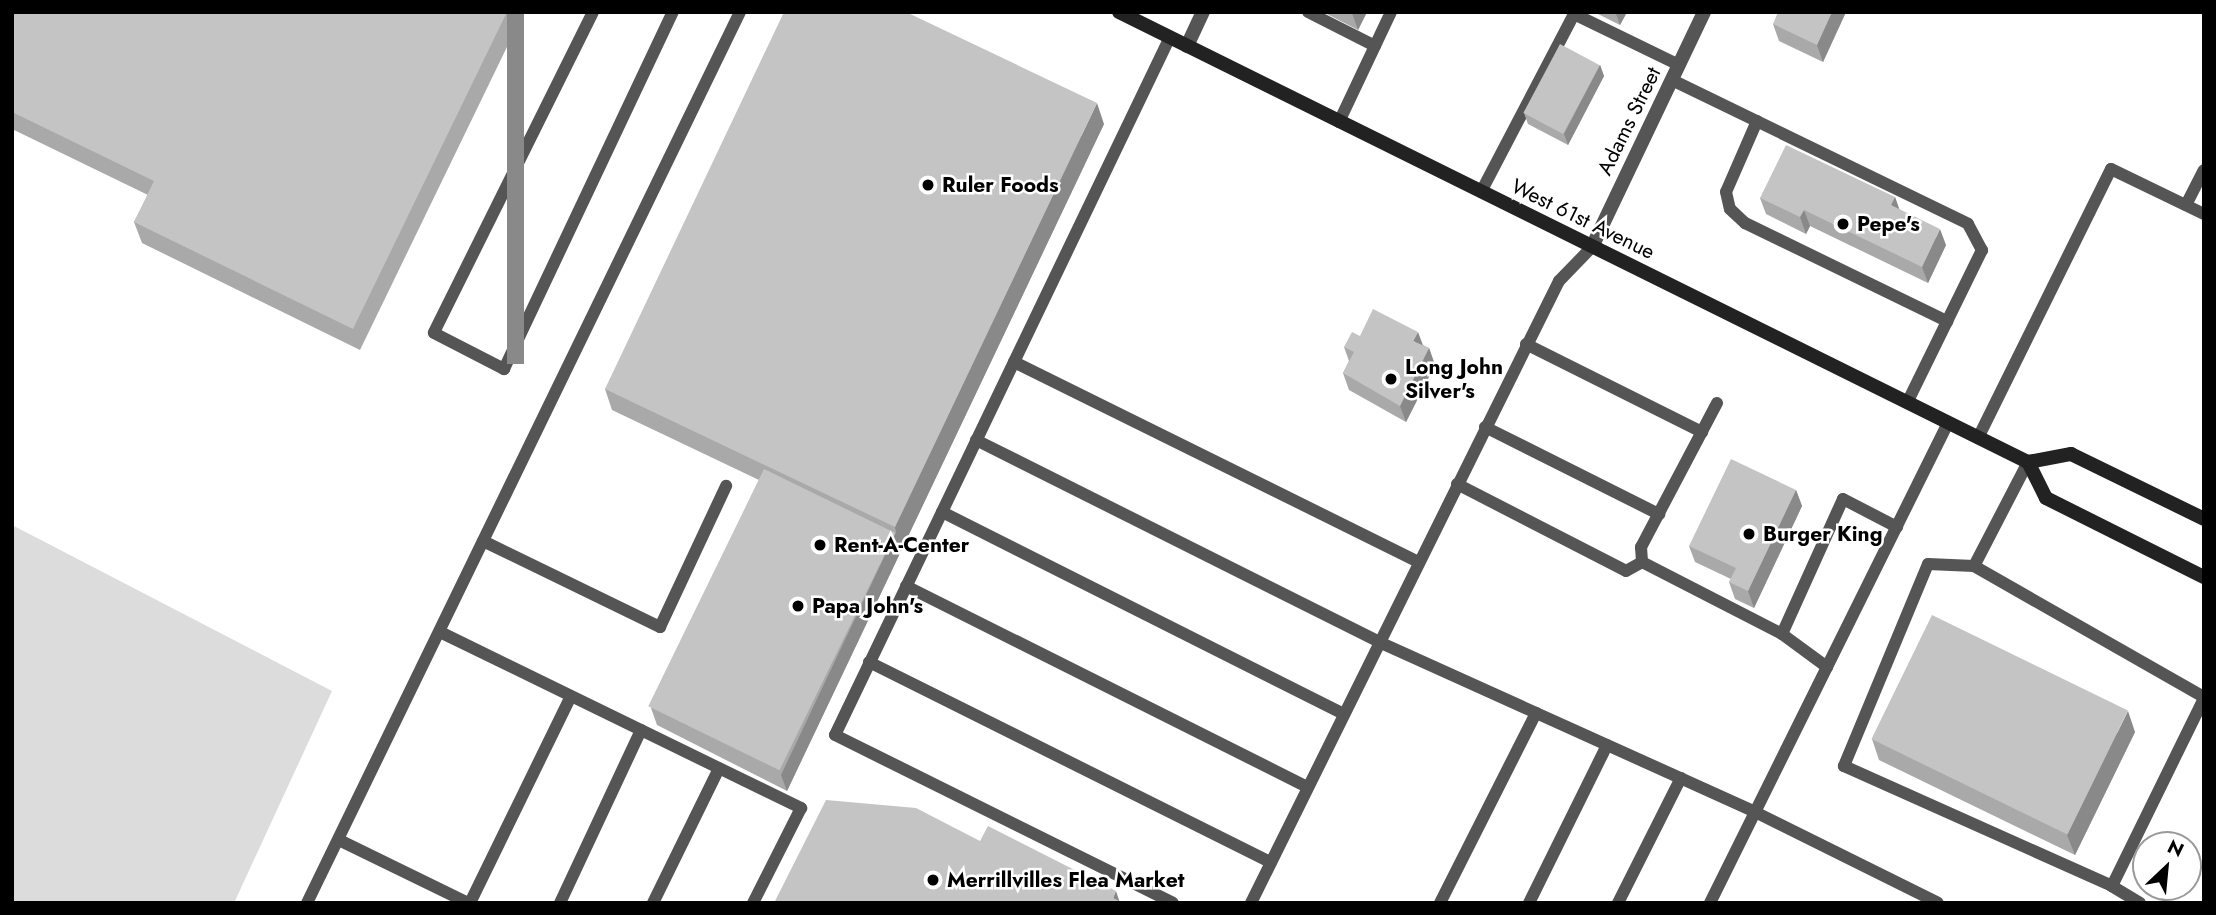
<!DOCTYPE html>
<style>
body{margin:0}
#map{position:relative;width:2216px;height:915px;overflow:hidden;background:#fff;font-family:Jost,sans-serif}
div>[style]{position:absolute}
.green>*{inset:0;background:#dcdcdc}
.service>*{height:12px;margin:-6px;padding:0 6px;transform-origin:6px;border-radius:6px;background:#555}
.minor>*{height:14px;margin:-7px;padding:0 7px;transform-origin:7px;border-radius:7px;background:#555}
.secondary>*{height:14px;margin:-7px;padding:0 7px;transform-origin:7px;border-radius:7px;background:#222}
.wall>*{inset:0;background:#a9a9a9}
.shaded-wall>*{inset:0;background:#898989;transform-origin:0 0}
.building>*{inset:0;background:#c4c4c4;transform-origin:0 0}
.dots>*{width:19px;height:19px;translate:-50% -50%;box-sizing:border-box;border:4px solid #fff;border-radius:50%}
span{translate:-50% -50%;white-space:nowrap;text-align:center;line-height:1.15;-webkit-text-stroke:5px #fff;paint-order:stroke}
.street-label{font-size:21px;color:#000}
.poi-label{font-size:21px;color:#000;font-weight:700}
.left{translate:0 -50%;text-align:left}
.frame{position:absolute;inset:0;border:14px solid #000;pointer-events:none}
.north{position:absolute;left:2132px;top:831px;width:70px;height:70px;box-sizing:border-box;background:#fff;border:2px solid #999;border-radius:50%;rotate:26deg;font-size:19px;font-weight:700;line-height:28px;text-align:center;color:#000}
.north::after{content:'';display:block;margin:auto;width:24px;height:32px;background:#000;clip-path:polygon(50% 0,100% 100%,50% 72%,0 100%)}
</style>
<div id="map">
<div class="green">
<i style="clip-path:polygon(12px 525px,332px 691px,234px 903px,12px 903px)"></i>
</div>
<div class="service">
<i style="left:593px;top:12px;width:358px;rotate:116.4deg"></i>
<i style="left:434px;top:333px;width:79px;rotate:27.2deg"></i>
<i style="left:504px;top:369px;width:395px;rotate:-64.7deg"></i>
<i style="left:1308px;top:12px;width:75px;rotate:26.9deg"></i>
<i style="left:1170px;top:37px;width:774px;rotate:115.64deg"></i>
<i style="left:835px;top:735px;width:377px;rotate:26.4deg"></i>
<i style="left:1672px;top:80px;width:329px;rotate:25.9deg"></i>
<i style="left:1968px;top:224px;width:30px;rotate:62deg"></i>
<i style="left:1982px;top:250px;width:170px;rotate:116.1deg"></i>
<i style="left:1757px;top:121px;width:77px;rotate:113.6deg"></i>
<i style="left:1726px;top:192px;width:17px;rotate:77deg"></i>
<i style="left:1730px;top:209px;width:21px;rotate:43deg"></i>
<i style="left:1745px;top:223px;width:225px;rotate:25.9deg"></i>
<i style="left:1339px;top:122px;width:122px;rotate:-64.7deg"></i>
<i style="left:1481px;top:192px;width:201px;rotate:-62.4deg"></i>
<i style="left:1574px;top:14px;width:117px;rotate:25.9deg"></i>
<i style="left:2186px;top:205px;width:39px;rotate:-63deg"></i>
<i style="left:1526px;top:344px;width:197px;rotate:26.6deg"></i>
<i style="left:1014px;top:362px;width:452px;rotate:26.3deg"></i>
<i style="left:1717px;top:403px;width:163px;rotate:117.8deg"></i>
<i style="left:1641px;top:547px;width:15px;rotate:86deg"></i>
<i style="left:1642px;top:562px;width:157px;rotate:27.2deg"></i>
<i style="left:1782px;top:634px;width:148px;rotate:-65.7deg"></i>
<i style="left:1843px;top:499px;width:61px;rotate:27.4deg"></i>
<i style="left:1485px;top:427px;width:195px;rotate:26.6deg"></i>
<i style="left:1978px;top:438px;width:300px;rotate:-63.7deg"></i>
<i style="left:2111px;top:169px;width:103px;rotate:25.8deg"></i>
<i style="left:976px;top:440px;width:451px;rotate:26.6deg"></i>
<i style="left:1379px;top:642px;width:413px;rotate:24.3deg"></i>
<i style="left:1755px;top:812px;width:204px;rotate:26.4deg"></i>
<i style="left:2028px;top:462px;width:117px;rotate:117.4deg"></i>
<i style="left:1974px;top:566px;width:265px;rotate:29.7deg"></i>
<i style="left:1457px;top:484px;width:190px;rotate:27.2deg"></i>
<i style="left:1626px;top:571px;width:18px;rotate:-29deg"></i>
<i style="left:942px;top:512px;width:450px;rotate:26.7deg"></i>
<i style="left:483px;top:541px;width:197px;rotate:25.9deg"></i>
<i style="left:660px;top:627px;width:156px;rotate:-64.9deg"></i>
<i style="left:1974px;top:566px;width:46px;rotate:-177.5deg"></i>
<i style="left:1928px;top:564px;width:219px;rotate:112.6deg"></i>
<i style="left:1844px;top:766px;width:294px;rotate:24.1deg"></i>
<i style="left:906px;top:586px;width:449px;rotate:26.6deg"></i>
<i style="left:440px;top:632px;width:402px;rotate:26deg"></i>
<i style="left:801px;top:808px;width:106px;rotate:116.8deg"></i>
<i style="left:1782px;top:634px;width:56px;rotate:36.3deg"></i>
<i style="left:869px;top:662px;width:449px;rotate:26.5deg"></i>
<i style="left:339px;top:840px;width:144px;rotate:26deg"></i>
<i style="left:307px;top:903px;width:991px;rotate:-64.08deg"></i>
<i style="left:470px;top:903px;width:230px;rotate:-64deg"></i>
<i style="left:560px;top:903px;width:191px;rotate:-64.9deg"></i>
<i style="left:653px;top:903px;width:150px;rotate:-63.9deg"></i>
<i style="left:1251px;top:903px;width:694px;rotate:-63.66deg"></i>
<i style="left:1559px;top:281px;width:47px;rotate:-45.9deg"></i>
<i style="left:1440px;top:903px;width:213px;rotate:-63.2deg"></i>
<i style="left:1529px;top:903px;width:176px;rotate:-63.7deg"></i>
<i style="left:1618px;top:903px;width:140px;rotate:-63.3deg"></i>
<i style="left:1710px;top:903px;width:536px;rotate:-63.63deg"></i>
<i style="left:2140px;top:903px;width:33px;rotate:-149deg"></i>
<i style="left:2112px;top:886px;width:209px;rotate:-63.9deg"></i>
</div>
<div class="minor">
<i style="left:1187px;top:46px;width:38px;rotate:-65deg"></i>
<i style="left:1592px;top:247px;width:260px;rotate:-64.5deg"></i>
</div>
<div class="secondary">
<i style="left:1119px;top:12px;width:1014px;rotate:26.34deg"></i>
<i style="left:2028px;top:462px;width:44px;rotate:-10.5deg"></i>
<i style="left:2071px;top:454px;width:148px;rotate:26deg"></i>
<i style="left:2028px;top:462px;width:40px;rotate:63.4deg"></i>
<i style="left:2046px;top:498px;width:177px;rotate:26.6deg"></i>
</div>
<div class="wall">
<i style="clip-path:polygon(12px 12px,524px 12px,360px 350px,142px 243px,134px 222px,148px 195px,12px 129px)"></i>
<i style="clip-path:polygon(1323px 12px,1367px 12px,1358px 30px)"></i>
<i style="clip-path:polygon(1594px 12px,1627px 12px,1620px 25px)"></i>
<i style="clip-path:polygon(1846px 12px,1823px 62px,1779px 41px,1773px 24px)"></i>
<i style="clip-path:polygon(1600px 65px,1604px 76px,1568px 145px,1528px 124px,1524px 113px)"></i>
<i style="clip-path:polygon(1104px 124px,787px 791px,657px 725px,651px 708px,759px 480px,612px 410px,605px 389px)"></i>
<i style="clip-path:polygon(1895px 197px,1899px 209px,1946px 245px,1928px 283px,1810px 226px,1806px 234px,1766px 214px,1760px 198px)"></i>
<i style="clip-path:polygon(1423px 345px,1429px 348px,1435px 365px,1406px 422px,1349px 390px,1343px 373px,1349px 361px,1344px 347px)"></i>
<i style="clip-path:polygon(1796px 490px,1802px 506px,1754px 608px,1735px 599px,1729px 582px,1731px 579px,1695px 562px,1689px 546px)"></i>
<i style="clip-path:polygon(2135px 732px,2075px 855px,1879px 760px,1872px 739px)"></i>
</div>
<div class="shaded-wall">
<i style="left:507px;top:12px;width:17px;height:352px"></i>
<i style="clip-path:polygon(1352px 12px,1367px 12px,1358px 30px,1352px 13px)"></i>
<i style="clip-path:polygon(1617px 12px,1627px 12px,1620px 25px,1616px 14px)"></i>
<i style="clip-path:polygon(1832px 12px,1846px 12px,1823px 62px,1817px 45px)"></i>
<i style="clip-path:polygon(1600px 65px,1604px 76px,1568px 145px,1564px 134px)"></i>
<i style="clip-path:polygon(1097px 103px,1104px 124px,787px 791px,781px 775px,896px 532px,895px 527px)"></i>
<i style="clip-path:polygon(1895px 197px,1901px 214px,1891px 205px)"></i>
<i style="clip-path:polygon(1804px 210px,1810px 226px,1806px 234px,1800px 217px)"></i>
<i style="clip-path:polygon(1940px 229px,1946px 245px,1928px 283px,1922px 267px)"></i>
<i style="clip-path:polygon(1418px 332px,1424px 348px,1413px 341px)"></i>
<i style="clip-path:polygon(1429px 348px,1435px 365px,1406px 422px,1400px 406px)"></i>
<i style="clip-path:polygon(1796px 490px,1802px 506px,1754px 608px,1748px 591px)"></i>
<i style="clip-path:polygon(2128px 711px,2135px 732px,2075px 855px,2067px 835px)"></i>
<i style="clip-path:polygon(1116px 891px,1120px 903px,1113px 898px)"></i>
</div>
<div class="building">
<i style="clip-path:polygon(12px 12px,507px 12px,353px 329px,134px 222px,154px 181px,12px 112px)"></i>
<i style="clip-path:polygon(784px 12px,906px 12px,1097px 103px,895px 527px,605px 389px)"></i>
<i style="clip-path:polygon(1778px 12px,1832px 12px,1817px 45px,1773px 24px)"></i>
<i style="left:1560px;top:44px;width:45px;height:78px;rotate:28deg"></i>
<i style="clip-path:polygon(1786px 145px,1895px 197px,1891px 205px,1940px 229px,1922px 267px,1804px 210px,1800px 217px,1760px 198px)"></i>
<i style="clip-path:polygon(1373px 309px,1418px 332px,1413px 341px,1429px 348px,1400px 406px,1343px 373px,1354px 352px,1344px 347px,1352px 332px,1360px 336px)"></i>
<i style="clip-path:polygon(1731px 459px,1796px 490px,1748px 591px,1729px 582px,1736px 568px,1689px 546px)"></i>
<i style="left:764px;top:469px;width:146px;height:264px;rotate:26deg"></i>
<i style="left:1932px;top:615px;width:218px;height:138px;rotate:26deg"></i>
<i style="clip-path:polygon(826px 800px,916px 808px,980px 841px,988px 826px,1116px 891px,1113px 898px,1123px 903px,774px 903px)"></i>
</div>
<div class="dots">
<i style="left:928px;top:185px;background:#000"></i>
<i style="left:1843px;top:224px;background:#000"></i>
<i style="left:1391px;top:379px;background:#000"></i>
<i style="left:1749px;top:534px;background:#000"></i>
<i style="left:820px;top:545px;background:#000"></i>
<i style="left:798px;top:606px;background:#000"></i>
<i style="left:933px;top:880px;background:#000"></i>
</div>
<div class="street-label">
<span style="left:1629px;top:121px;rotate:-64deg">Adams Street</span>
<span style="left:1583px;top:219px;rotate:26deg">West 61st Avenue</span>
</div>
<div class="poi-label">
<span class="left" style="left:942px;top:185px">Ruler Foods</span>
<span class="left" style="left:1857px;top:224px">Pepe's</span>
<span class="left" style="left:1405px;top:379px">Long John<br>Silver's</span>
<span class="left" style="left:1763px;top:534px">Burger King</span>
<span class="left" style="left:834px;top:545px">Rent-A-Center</span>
<span class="left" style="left:812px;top:606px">Papa John's</span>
<span class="left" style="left:947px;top:880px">Merrillvilles Flea Market</span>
</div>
<div class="frame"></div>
<div class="north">N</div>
</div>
